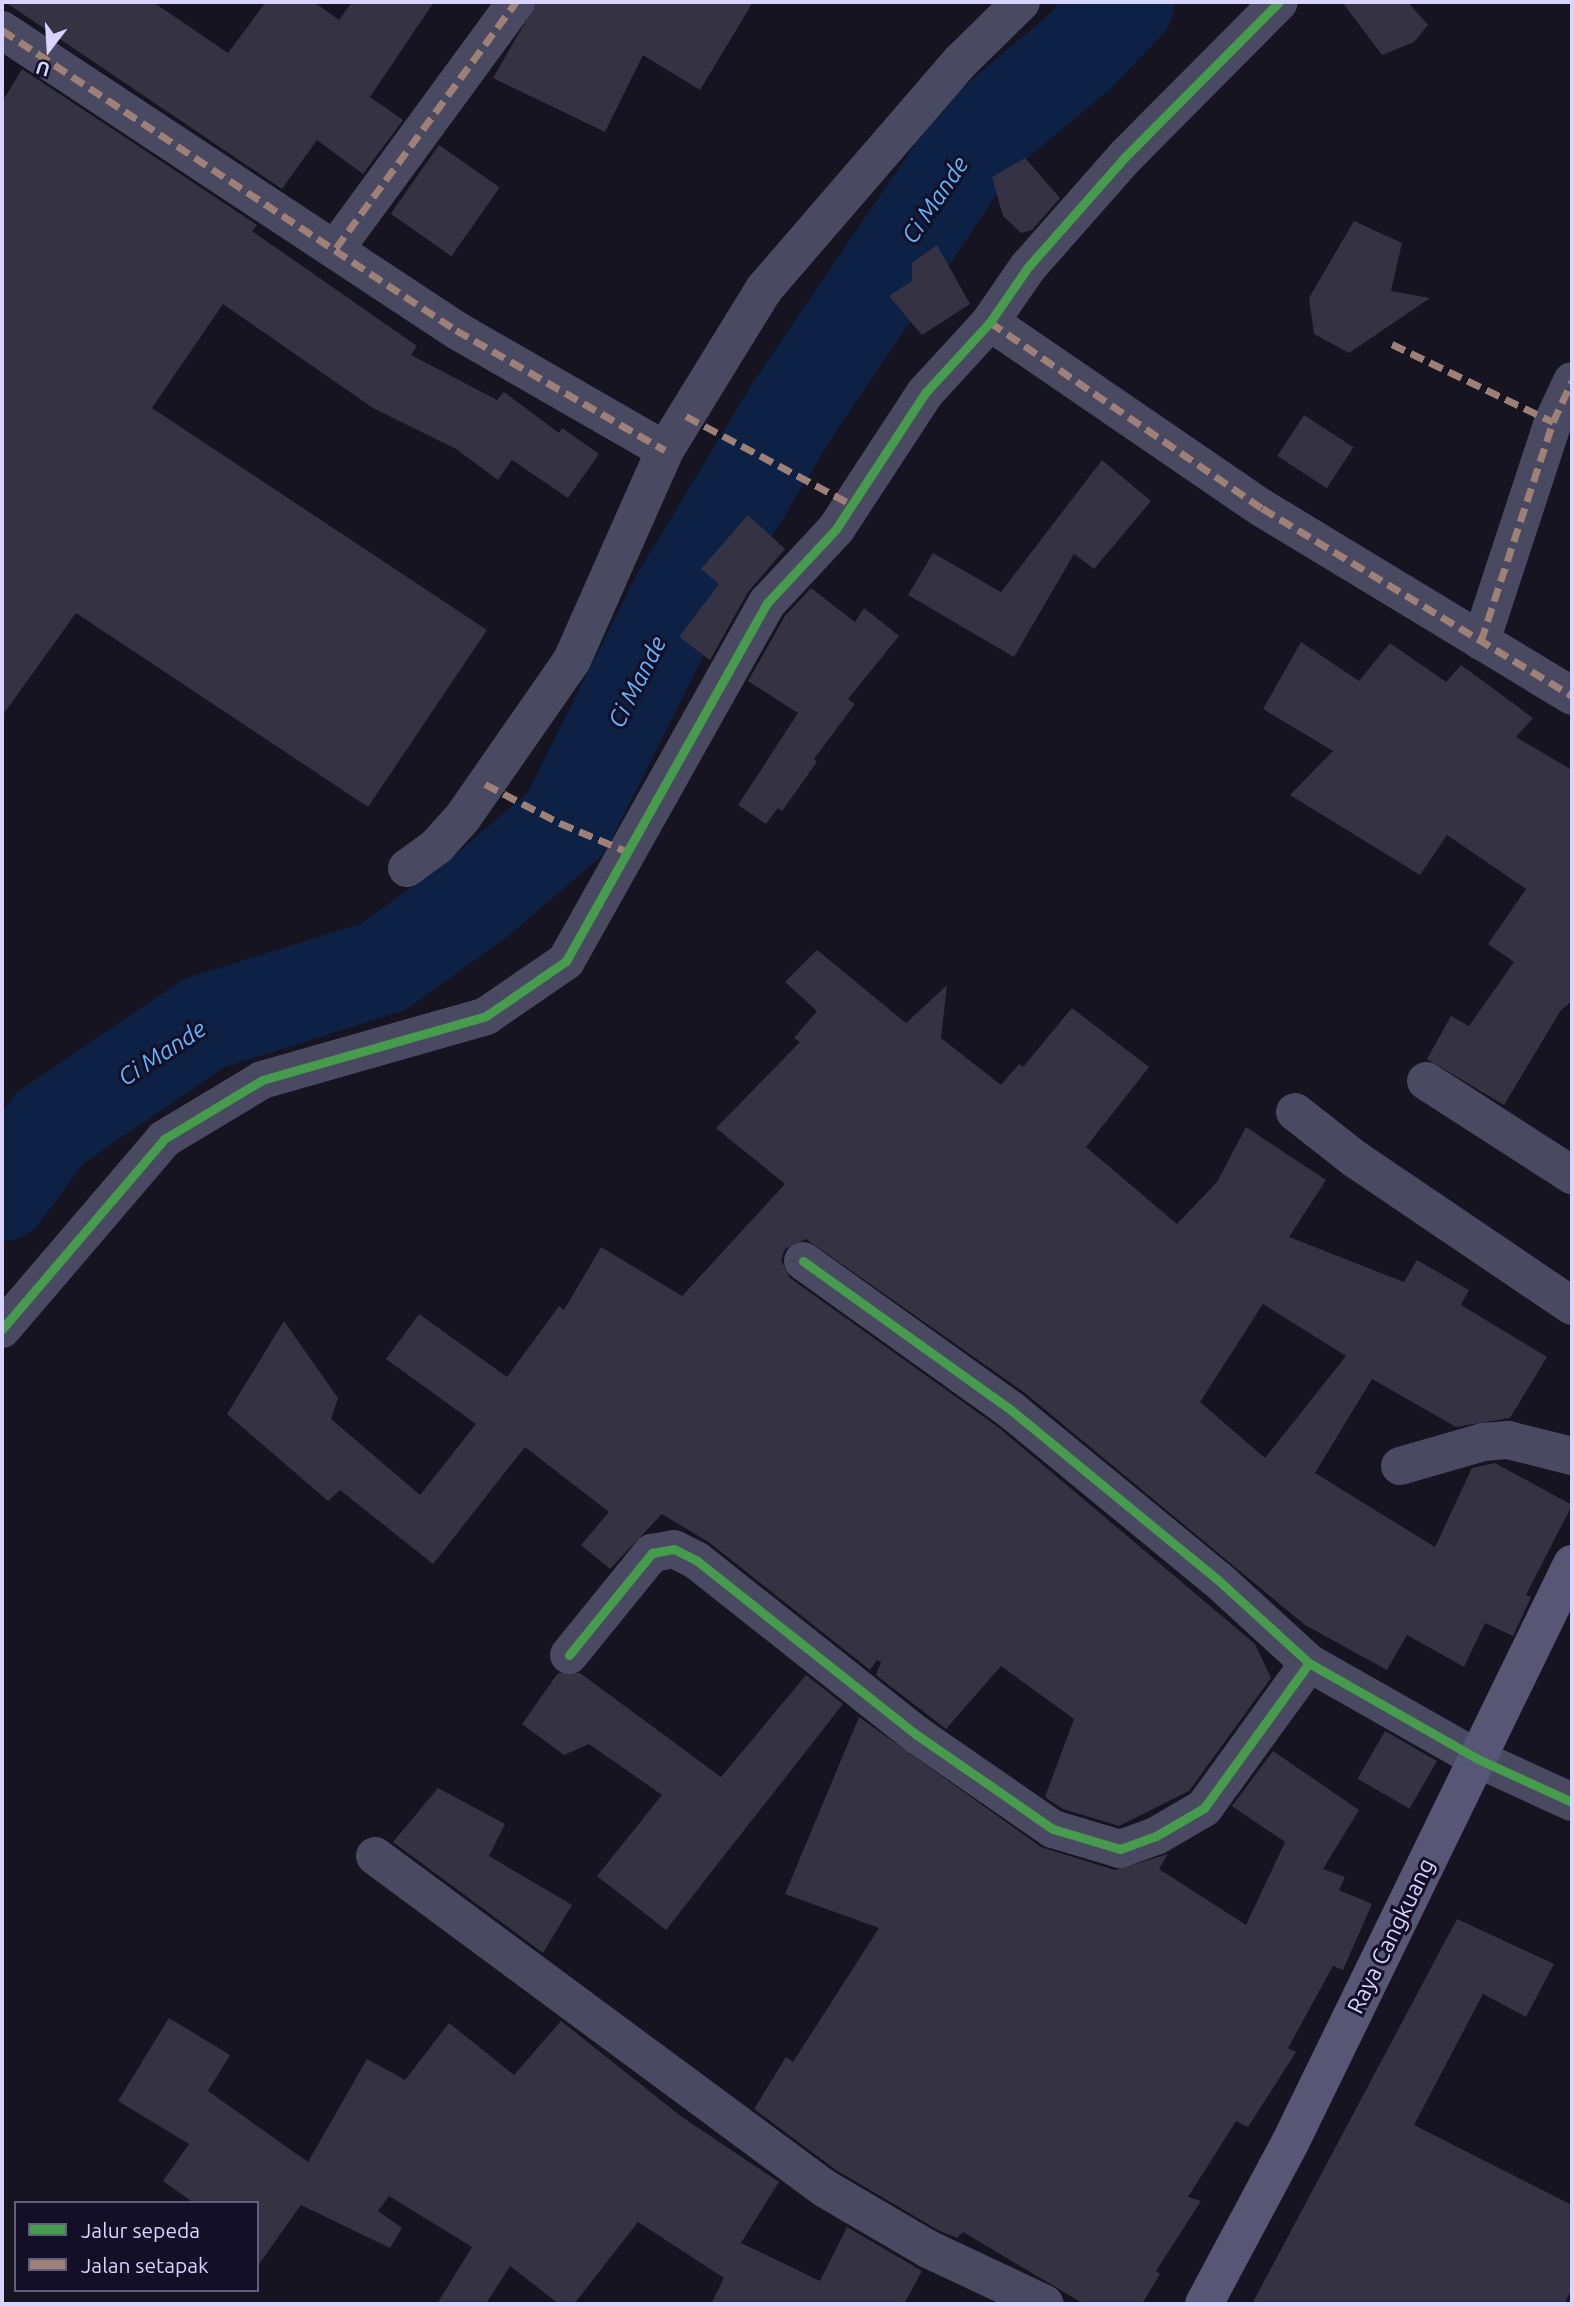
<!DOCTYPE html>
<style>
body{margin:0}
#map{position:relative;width:1574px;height:2306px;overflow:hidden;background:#161421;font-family:Ubuntu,sans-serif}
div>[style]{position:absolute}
.river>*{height:96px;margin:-48px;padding:0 48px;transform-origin:48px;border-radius:48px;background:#0d2144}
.building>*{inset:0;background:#343243;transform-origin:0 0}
.minor>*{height:38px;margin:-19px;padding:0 19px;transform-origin:19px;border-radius:19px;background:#4a4962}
.secondary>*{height:38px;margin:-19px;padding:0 19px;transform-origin:19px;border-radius:19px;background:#575674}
.quiet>*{height:7px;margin-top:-3.5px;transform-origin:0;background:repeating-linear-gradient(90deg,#9e8076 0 14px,transparent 0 21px)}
.cycleway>*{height:9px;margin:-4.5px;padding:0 4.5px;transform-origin:4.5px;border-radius:4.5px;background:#469c4c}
span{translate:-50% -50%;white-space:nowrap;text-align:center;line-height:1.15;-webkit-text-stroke:6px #130f26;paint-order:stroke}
.street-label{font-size:23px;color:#d9d4ff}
.water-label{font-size:24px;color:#62b6ff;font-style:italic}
.frame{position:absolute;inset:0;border:4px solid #d9d4ff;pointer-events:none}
.legend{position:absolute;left:14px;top:2201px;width:245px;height:91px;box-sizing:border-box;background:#130f26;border:2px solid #625e7d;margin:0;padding:9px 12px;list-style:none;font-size:21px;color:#d9d4ff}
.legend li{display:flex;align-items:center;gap:14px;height:35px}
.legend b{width:35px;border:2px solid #625e7d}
.north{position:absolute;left:14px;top:14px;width:70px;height:70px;-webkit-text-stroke:5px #130f26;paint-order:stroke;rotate:197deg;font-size:19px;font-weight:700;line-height:28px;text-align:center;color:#d9d4ff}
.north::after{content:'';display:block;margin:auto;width:24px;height:32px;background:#d9d4ff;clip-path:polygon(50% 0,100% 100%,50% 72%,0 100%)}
</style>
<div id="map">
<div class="river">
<i style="left:2px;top:1193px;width:81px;rotate:-53.6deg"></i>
<i style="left:50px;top:1128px;width:186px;rotate:-34.3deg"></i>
<i style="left:204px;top:1023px;width:188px;rotate:-17.4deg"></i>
<i style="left:383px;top:967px;width:115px;rotate:-35.8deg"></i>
<i style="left:476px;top:900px;width:118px;rotate:-40.5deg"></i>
<i style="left:566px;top:823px;width:250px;rotate:-63.4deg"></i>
<i style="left:678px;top:599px;width:222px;rotate:-58.8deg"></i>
<i style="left:793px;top:409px;width:329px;rotate:-55.8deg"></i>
<i style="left:978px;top:137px;width:129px;rotate:-40deg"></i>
<i style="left:1077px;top:54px;width:72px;rotate:-46.1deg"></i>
</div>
<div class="building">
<i style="clip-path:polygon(5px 2px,153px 2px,228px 53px,266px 2px,314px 2px,339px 20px,352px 2px,434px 2px,370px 97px,403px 120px,363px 174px,317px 140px,282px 189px)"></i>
<i style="clip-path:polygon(537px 2px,753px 2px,700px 90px,643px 55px,605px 132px,493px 78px)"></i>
<i style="clip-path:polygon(1342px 2px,1408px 2px,1428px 25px,1414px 42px,1382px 55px)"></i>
<i style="clip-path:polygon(22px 69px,257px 225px,252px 231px,417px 346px,411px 355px,497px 400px,504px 392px,559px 433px,562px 428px,599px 454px,568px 498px,512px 460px,498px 480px,456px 449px,373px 408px,223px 304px,152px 408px,487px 630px,368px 807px,76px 613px,2px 716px,2px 102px)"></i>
<i style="left:439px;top:145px;width:74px;height:84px;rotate:35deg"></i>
<i style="clip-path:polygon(1025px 158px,1060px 198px,1032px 230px,1021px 233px,1003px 216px,992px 177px)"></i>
<i style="clip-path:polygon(1354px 221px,1402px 243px,1391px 291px,1430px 298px,1349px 353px,1314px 334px,1309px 298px)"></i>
<i style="clip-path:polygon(937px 245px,970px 304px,922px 335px,889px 296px,912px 281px,912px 263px)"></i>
<i style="left:1304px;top:415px;width:59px;height:49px;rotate:33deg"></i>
<i style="clip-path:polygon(1102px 460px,1151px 501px,1094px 569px,1074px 554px,1014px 657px,908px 595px,933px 553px,1001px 592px)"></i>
<i style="clip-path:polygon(748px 515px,785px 549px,748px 592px,710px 660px,679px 637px,719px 584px,701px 569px)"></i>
<i style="clip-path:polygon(811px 588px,855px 622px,864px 608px,899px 636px,848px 699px,855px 704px,814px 759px,817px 762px,782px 811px,778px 808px,766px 824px,738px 805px,798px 713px,748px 681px,785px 616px)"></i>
<i style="clip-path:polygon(1301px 642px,1359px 681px,1390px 643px,1446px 682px,1461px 665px,1533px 718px,1516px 737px,1572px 770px,1572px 1001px,1561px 1010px,1504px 1105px,1427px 1059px,1451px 1016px,1469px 1026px,1514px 962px,1488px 944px,1526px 889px,1447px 835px,1420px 875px,1290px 795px,1333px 751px,1263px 709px)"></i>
<i style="clip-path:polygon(evenodd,817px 950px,906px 1023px,947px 985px,941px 1038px,1001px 1085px,1019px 1064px,1023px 1067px,1072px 1008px,1149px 1067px,1086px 1147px,1177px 1224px,1217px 1182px,1246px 1127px,1326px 1180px,1289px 1237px,1404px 1282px,1417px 1260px,1469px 1290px,1461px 1305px,1547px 1357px,1510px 1418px,1456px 1427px,1372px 1379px,1315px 1473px,1435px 1547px,1472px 1468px,1495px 1463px,1572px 1505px,1526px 1595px,1531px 1597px,1513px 1636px,1485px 1623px,1464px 1667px,1407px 1635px,1387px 1670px,1305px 1625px,1025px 1393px,806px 1239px,785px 1249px,781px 1260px,790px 1278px,998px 1427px,1255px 1644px,1271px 1678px,1189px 1791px,1119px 1826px,1063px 1809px,1045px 1797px,1074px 1719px,1001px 1666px,946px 1729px,876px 1675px,881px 1662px,877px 1660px,870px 1670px,710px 1543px,662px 1514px,610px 1569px,581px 1545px,609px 1512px,525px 1447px,433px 1564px,340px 1490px,328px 1501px,227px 1414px,284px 1321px,338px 1398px,331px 1419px,420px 1495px,476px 1424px,386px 1359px,419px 1314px,507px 1377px,559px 1306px,564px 1310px,601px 1247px,682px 1296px,785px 1184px,716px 1128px,800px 1042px,794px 1038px,817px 1011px,785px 982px,817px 950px,1263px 1304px,1346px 1356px,1265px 1458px,1200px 1402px,1263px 1304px)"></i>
<i style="clip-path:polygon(558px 1673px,580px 1673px,721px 1777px,806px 1675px,843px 1704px,666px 1930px,597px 1876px,662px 1795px,589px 1744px,564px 1755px,522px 1724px)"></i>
<i style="clip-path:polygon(859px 1717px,1041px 1847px,1115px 1870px,1168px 1854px,1159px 1869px,1246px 1925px,1285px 1842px,1232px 1806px,1273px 1751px,1359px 1810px,1323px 1869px,1345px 1877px,1339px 1890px,1372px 1904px,1343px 1970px,1333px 1966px,1288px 2048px,1296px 2052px,1248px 2127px,1236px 2121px,1188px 2197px,1201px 2201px,1156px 2271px,1160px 2274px,1142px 2304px,1084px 2304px,963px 2232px,957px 2238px,938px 2230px,836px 2170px,754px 2109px,786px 2057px,793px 2062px,879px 1928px,785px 1894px)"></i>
<i style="left:1385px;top:1731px;width:60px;height:55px;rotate:30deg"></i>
<i style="clip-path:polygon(438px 1788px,505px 1824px,489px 1856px,572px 1905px,543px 1953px,393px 1842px)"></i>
<i style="clip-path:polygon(1457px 1919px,1554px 1964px,1526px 2017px,1483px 1994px,1414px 2125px,1572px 2205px,1572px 2289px,1564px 2304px,1252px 2304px)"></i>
<i style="clip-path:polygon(169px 2018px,230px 2055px,208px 2091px,308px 2162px,367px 2059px,405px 2080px,449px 2023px,514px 2075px,561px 2021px,682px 2117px,779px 2182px,741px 2243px,820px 2281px,847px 2227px,922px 2271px,904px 2304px,711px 2304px,724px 2278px,638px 2222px,574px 2304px,559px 2304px,510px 2266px,486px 2304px,437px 2304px,472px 2247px,389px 2196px,378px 2211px,402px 2228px,390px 2248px,301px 2205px,257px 2267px,257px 2203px,194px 2203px,163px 2181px,189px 2144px,118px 2101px)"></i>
</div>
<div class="minor">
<i style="left:2px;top:30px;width:544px;rotate:33.46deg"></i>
<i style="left:456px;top:330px;width:241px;rotate:29.9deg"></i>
<i style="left:336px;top:248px;width:305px;rotate:-53.8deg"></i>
<i style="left:990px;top:322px;width:330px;rotate:34.4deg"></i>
<i style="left:1262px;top:508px;width:363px;rotate:31.2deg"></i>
<i style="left:1481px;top:641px;width:231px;rotate:-71.8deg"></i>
<i style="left:1553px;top:422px;width:45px;rotate:-65.1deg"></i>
<i style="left:407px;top:868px;width:37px;rotate:-36deg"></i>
<i style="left:437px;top:846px;width:39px;rotate:-48deg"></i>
<i style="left:463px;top:817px;width:191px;rotate:-55.2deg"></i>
<i style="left:572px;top:660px;width:230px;rotate:-66.1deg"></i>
<i style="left:665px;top:450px;width:189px;rotate:-58.4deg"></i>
<i style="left:764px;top:289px;width:301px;rotate:-49.2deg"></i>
<i style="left:961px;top:61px;width:84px;rotate:-44.5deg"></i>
<i style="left:1426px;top:1081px;width:174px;rotate:32.8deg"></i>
<i style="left:1295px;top:1112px;width:76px;rotate:38.1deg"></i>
<i style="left:1355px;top:1159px;width:262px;rotate:34.1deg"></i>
<i style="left:803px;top:1261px;width:256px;rotate:35.6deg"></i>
<i style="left:1011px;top:1410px;width:266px;rotate:39.4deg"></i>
<i style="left:1217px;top:1579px;width:125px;rotate:42.4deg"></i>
<i style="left:1309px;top:1663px;width:194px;rotate:29.6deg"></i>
<i style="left:1478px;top:1759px;width:103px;rotate:24.6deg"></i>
<i style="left:2px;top:1329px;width:250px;rotate:-49.5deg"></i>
<i style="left:164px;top:1139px;width:114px;rotate:-31deg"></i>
<i style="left:262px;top:1080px;width:233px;rotate:-15.9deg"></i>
<i style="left:486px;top:1016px;width:97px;rotate:-34.5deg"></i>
<i style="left:566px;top:961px;width:411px;rotate:-60.7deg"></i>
<i style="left:767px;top:603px;width:101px;rotate:-47deg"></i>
<i style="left:836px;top:529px;width:163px;rotate:-56.8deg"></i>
<i style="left:925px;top:393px;width:96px;rotate:-47.5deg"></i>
<i style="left:990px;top:322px;width:67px;rotate:-55.4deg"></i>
<i style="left:1028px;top:267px;width:147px;rotate:-48.6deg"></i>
<i style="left:1125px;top:157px;width:218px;rotate:-45.2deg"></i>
<i style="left:1400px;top:1466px;width:86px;rotate:-16.1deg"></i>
<i style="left:1483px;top:1442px;width:25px;rotate:-5deg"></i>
<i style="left:1508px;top:1440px;width:66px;rotate:14deg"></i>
<i style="left:569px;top:1655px;width:132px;rotate:-50.9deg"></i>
<i style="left:652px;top:1553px;width:22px;rotate:-10deg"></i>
<i style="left:674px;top:1549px;width:25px;rotate:27deg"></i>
<i style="left:696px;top:1560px;width:282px;rotate:38.4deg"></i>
<i style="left:917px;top:1735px;width:165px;rotate:34.7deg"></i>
<i style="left:1053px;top:1829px;width:70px;rotate:16.6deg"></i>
<i style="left:1120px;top:1849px;width:38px;rotate:-20deg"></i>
<i style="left:1156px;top:1836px;width:56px;rotate:-30.3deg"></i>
<i style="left:1204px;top:1808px;width:179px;rotate:-54.1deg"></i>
<i style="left:375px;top:1856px;width:558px;rotate:36.48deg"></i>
<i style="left:824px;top:2188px;width:121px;rotate:30.4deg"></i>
<i style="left:928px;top:2249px;width:129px;rotate:25.2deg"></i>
</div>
<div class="secondary">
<i style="left:1204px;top:2304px;width:183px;rotate:-61.9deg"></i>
<i style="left:1290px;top:2143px;width:644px;rotate:-64.03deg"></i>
</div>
<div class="quiet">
<i style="left:2px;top:30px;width:544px;rotate:33.46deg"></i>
<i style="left:456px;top:330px;width:241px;rotate:29.9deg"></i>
<i style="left:336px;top:248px;width:305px;rotate:-53.8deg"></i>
<i style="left:990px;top:322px;width:330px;rotate:34.4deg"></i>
<i style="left:1262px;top:508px;width:363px;rotate:31.2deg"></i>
<i style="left:1392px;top:344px;width:179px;rotate:25.8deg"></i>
<i style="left:686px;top:416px;width:187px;rotate:28.1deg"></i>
<i style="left:1481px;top:641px;width:231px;rotate:-71.8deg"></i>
<i style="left:1553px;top:422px;width:45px;rotate:-65.1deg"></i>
<i style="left:485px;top:784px;width:85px;rotate:27.5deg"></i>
<i style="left:560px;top:823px;width:74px;rotate:23.1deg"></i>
</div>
<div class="cycleway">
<i style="left:803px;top:1261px;width:256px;rotate:35.6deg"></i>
<i style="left:1011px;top:1410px;width:266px;rotate:39.4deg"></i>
<i style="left:1217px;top:1579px;width:125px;rotate:42.4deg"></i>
<i style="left:1309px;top:1663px;width:194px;rotate:29.6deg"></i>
<i style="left:1478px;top:1759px;width:103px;rotate:24.6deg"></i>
<i style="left:2px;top:1329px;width:250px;rotate:-49.5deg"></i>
<i style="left:164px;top:1139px;width:114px;rotate:-31deg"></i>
<i style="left:262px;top:1080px;width:233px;rotate:-15.9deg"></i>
<i style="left:486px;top:1016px;width:97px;rotate:-34.5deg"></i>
<i style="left:566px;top:961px;width:411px;rotate:-60.7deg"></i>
<i style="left:767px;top:603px;width:101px;rotate:-47deg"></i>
<i style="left:836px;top:529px;width:163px;rotate:-56.8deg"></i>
<i style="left:925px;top:393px;width:96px;rotate:-47.5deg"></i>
<i style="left:990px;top:322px;width:67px;rotate:-55.4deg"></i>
<i style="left:1028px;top:267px;width:147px;rotate:-48.6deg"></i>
<i style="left:1125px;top:157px;width:218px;rotate:-45.2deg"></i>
<i style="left:569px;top:1655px;width:132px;rotate:-50.9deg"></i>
<i style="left:652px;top:1553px;width:22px;rotate:-10deg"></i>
<i style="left:674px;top:1549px;width:25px;rotate:27deg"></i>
<i style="left:696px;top:1560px;width:282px;rotate:38.4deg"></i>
<i style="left:917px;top:1735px;width:165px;rotate:34.7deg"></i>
<i style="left:1053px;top:1829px;width:70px;rotate:16.6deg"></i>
<i style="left:1120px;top:1849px;width:38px;rotate:-20deg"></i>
<i style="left:1156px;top:1836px;width:56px;rotate:-30.3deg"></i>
<i style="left:1204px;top:1808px;width:179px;rotate:-54.1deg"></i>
</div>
<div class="street-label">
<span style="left:1391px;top:1936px;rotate:-64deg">Raya Cangkuang</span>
</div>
<div class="water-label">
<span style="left:935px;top:200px;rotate:-56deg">Ci Mande</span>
<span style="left:637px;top:682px;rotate:-63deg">Ci Mande</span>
<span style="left:162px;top:1053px;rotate:-33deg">Ci Mande</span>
</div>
<div class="frame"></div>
<ul class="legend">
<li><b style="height:9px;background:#469c4c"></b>Jalur sepeda</li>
<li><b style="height:9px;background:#9e8076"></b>Jalan setapak</li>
</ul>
<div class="north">U</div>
</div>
